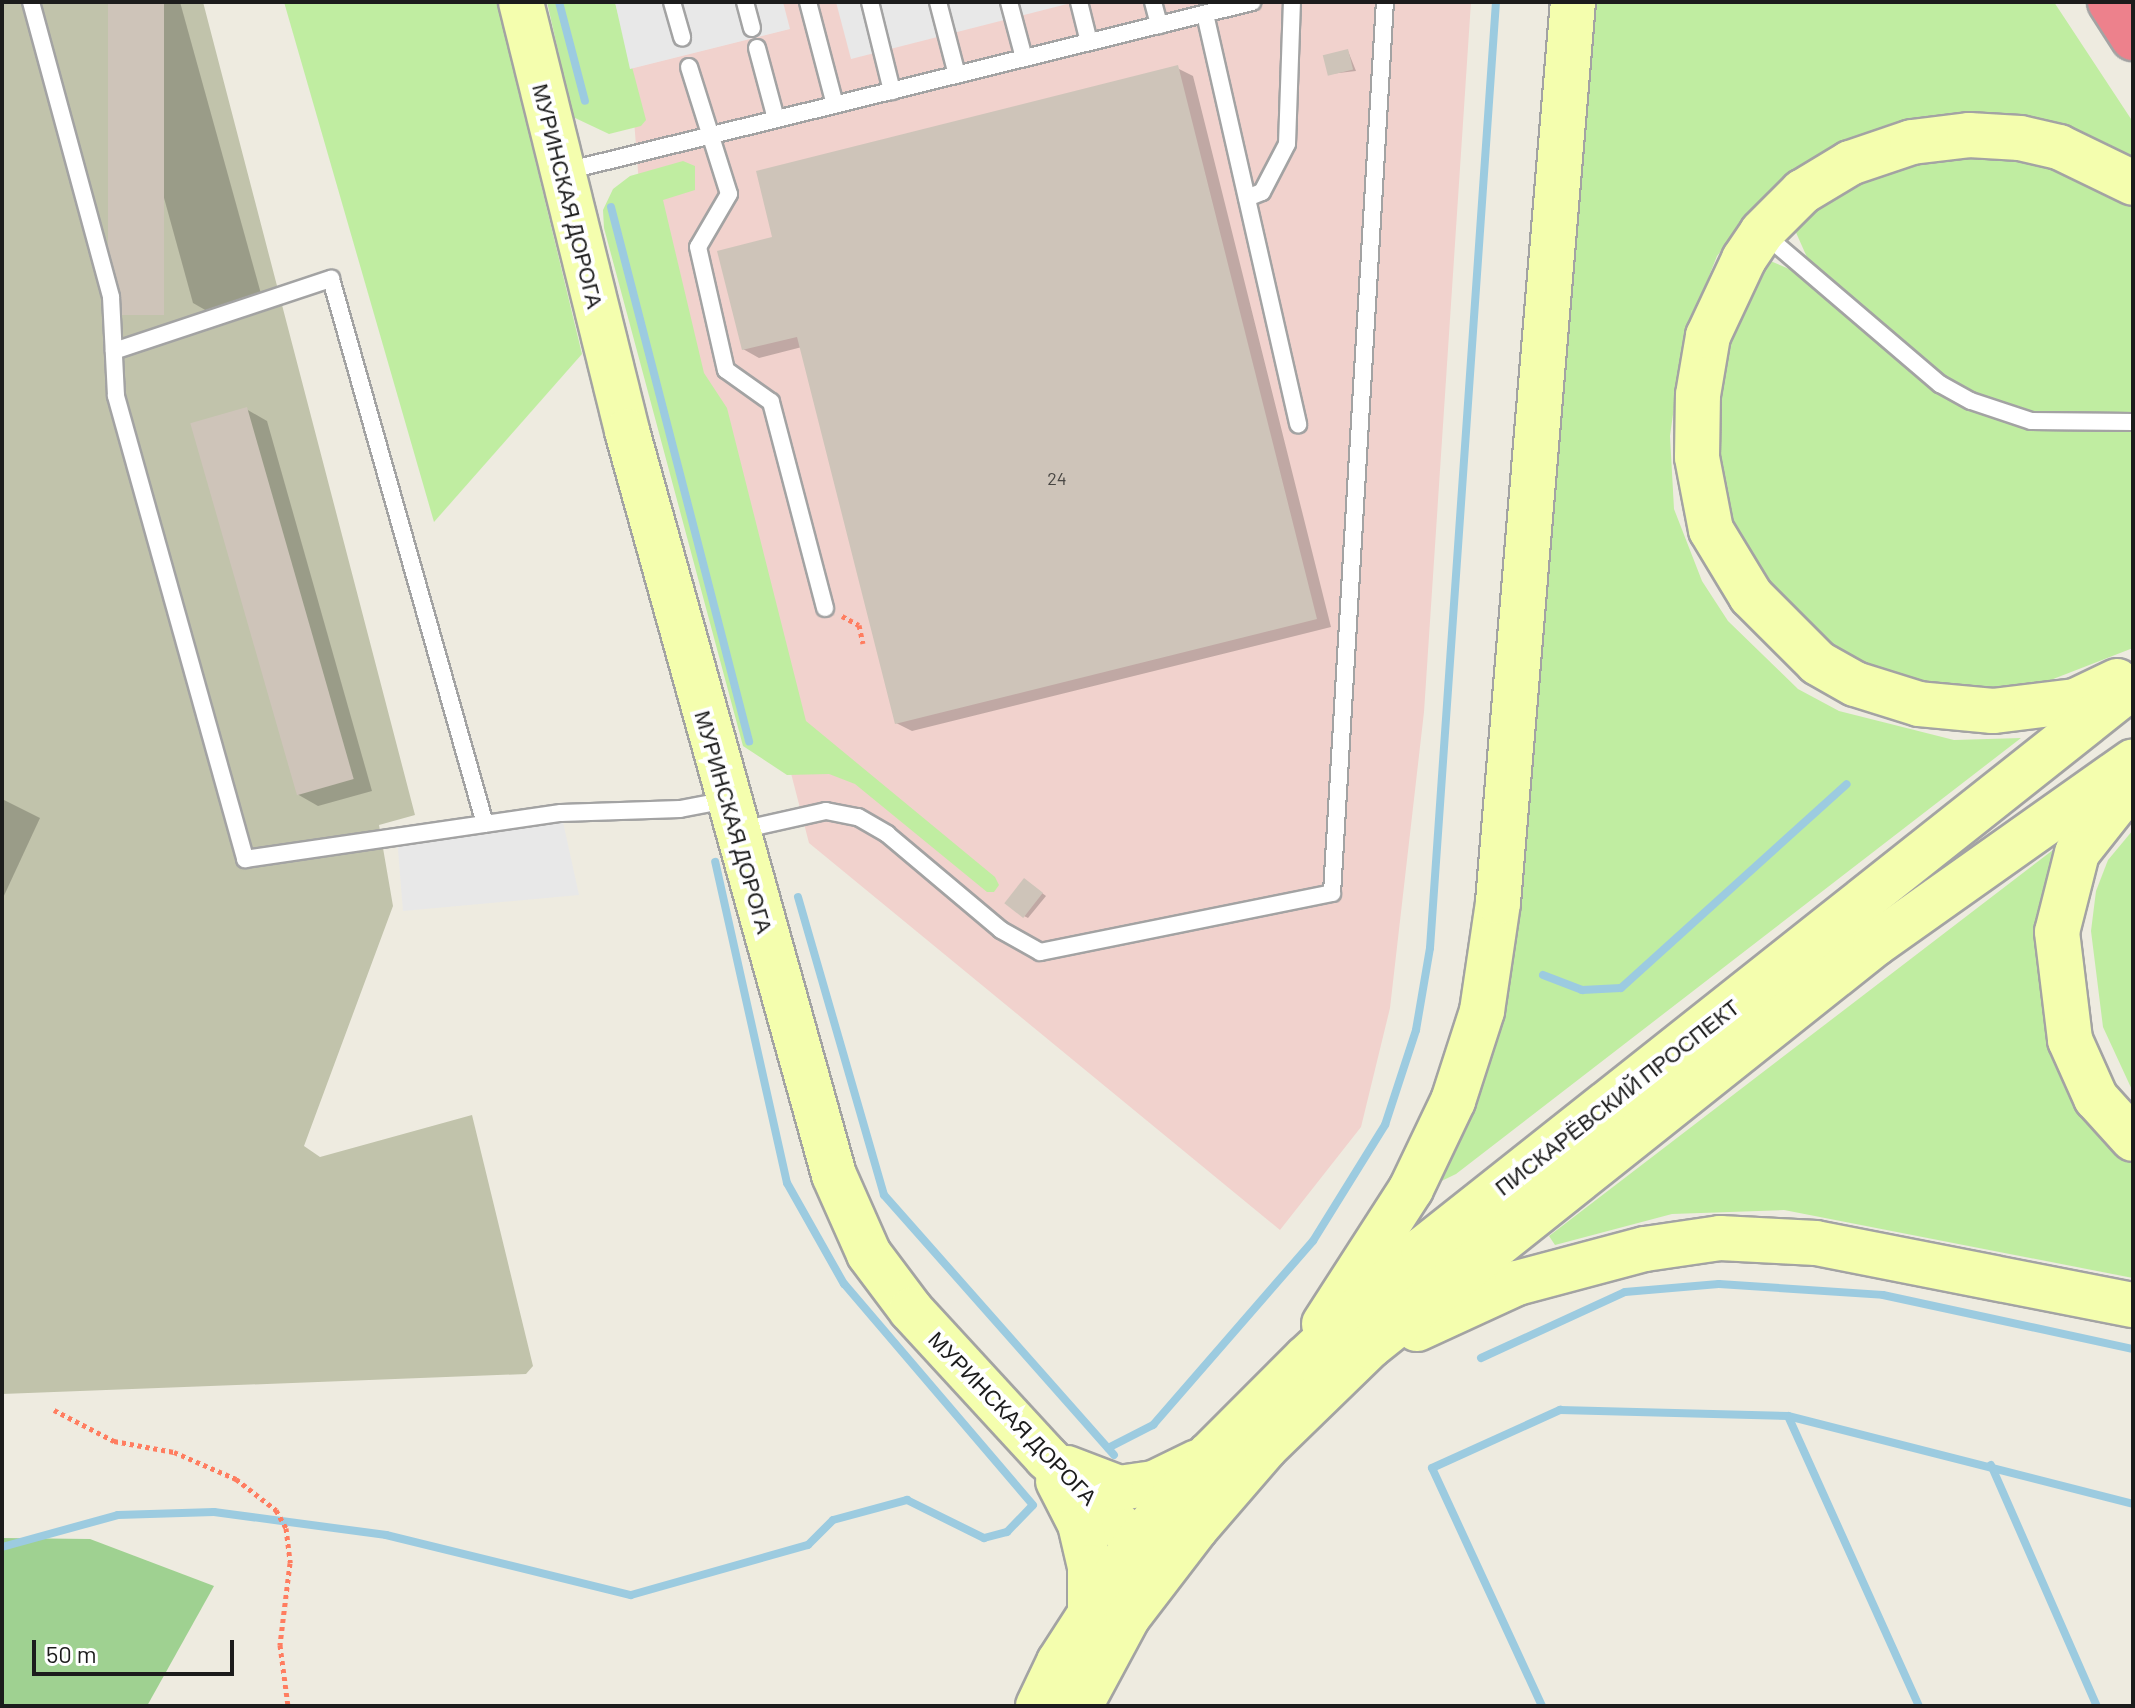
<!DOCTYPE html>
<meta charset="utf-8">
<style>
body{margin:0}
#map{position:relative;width:2135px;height:1708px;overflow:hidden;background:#eeebe0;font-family:Barlow,sans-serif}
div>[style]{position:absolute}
.commercial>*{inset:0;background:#f1d2cd}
.construction>*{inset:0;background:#c1c3ab}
.grass>*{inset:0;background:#c0eda1}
.forest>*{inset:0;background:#9fd191}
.parking>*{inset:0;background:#e8e8e8}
.shadow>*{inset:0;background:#0003}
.stream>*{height:8px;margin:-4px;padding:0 4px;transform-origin:4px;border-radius:4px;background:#9ccbe0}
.building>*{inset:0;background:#cec4b9;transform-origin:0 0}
.path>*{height:5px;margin-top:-2.5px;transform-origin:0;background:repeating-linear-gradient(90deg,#ff7d60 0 4px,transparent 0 8px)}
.roads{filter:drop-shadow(2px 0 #a3a3a3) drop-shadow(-2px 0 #a3a3a3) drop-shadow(0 2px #a3a3a3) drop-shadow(0 -2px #a3a3a3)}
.lane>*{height:16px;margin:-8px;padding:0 8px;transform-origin:8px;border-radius:8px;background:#fff}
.secondary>*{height:44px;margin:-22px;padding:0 22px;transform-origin:22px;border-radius:22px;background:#f4feae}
.highway>*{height:44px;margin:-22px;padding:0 22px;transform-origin:22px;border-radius:22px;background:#ed818c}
span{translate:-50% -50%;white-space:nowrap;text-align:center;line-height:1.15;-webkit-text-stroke:8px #fff;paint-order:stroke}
.number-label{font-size:18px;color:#484643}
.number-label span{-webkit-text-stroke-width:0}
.street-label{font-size:22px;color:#1c1c1c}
.frame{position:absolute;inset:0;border:4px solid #1c1c1c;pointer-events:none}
.scale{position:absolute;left:32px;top:1640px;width:202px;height:36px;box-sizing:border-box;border:4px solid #1c1c1c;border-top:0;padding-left:10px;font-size:24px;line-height:28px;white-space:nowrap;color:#1c1c1c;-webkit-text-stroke:6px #fff;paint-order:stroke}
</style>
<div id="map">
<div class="commercial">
<i style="clip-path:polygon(615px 2px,1471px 2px,1424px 712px,1390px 1008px,1361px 1127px,1280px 1230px,809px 843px,639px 184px,630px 69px)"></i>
</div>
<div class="construction">
<i style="clip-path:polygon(2px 2px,203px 2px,415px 815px,379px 825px,393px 906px,304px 1146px,320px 1157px,472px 1115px,533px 1366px,526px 1374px,2px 1394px)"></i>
</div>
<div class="grass">
<i style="clip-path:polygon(284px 2px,497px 2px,582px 354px,434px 522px)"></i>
<i style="clip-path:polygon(547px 2px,615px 2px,646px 120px,641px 126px,609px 134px,573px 117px)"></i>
<i style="clip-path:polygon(1587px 2px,2054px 2px,2133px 122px,2133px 160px,2064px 127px,1788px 176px,1755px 208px,1717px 256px,1683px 342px,1670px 436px,1674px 509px,1702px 581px,1728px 621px,1798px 689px,1839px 711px,1954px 740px,2021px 738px,1456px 1174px,1429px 1187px,1490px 1035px)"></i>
<i style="clip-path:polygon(2032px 155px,2133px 197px,2133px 648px,2025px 690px,1964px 695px,1860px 672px,1765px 585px,1731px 521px,1714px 459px,1722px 350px,1768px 260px,1801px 274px,1810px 264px,1794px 228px,1825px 205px,1872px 179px,1929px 158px)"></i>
<i style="clip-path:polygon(683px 161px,695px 166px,695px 190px,663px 200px,704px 373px,727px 408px,806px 721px,995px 877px,999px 885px,994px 892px,987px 892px,855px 784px,829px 774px,787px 775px,743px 746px,604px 228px,603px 210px,613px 189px,630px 176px)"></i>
<i style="clip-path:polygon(2133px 830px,2133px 1092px,2103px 1027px,2091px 931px,2096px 891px,2108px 860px)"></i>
<i style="clip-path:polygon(2066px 840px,2050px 931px,2133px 1156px,2133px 1278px,1784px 1210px,1672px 1214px,1555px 1245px,1549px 1236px)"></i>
</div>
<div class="forest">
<i style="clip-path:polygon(2px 1538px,90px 1539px,214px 1586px,147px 1706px,2px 1706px)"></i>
</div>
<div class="parking">
<i style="clip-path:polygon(615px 2px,783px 2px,790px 29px,630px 69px)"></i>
<i style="clip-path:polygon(836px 2px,1075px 2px,851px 59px)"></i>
<i style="clip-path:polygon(561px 813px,579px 895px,403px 911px,397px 837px)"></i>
</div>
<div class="shadow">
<i style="clip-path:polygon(110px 2px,180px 2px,263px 301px,214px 315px,193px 303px)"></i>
<i style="clip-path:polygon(1348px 51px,1356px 71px,1330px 74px)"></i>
<i style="clip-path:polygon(1177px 68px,1193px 76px,1331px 627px,912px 731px,896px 723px,802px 347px,759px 358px,743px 349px,775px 239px)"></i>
<i style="clip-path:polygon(246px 409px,267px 421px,372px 791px,318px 806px,297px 794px)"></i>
<i style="clip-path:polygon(2px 799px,40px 818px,2px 900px)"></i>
<i style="clip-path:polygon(1029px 883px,1046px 896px,1028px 918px,1024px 916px)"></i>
</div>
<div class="stream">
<i style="left:559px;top:2px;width:102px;rotate:75.3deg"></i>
<i style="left:611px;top:207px;width:552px;rotate:75.51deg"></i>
<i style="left:798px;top:897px;width:310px;rotate:73.9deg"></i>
<i style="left:884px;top:1195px;width:347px;rotate:48.5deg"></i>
<i style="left:1543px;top:975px;width:42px;rotate:21deg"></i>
<i style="left:1582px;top:990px;width:39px;rotate:-3deg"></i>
<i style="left:1621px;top:988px;width:304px;rotate:-42.1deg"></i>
<i style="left:1481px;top:1358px;width:158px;rotate:-24.6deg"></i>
<i style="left:1625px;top:1292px;width:94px;rotate:-4.9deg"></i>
<i style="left:1719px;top:1284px;width:164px;rotate:3.8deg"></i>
<i style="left:1883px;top:1295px;width:256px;rotate:12.2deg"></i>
<i style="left:1788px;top:1416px;width:318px;rotate:65.7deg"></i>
<i style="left:1108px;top:1448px;width:51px;rotate:-27.1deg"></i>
<i style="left:1153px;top:1425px;width:244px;rotate:-49deg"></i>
<i style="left:1313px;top:1241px;width:137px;rotate:-58.2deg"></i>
<i style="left:1385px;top:1125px;width:100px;rotate:-71.9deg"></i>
<i style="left:1416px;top:1030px;width:83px;rotate:-80.3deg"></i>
<i style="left:1430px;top:948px;width:948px;rotate:-86.01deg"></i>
<i style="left:1991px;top:1465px;width:263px;rotate:66.3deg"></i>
<i style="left:2px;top:1547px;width:120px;rotate:-15.4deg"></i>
<i style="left:118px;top:1515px;width:96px;rotate:-1.8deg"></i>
<i style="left:214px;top:1512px;width:174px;rotate:7.6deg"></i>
<i style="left:386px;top:1535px;width:252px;rotate:13.8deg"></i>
<i style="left:631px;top:1595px;width:184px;rotate:-15.8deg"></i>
<i style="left:808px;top:1545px;width:35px;rotate:-45deg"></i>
<i style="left:833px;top:1520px;width:77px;rotate:-15.1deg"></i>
<i style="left:907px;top:1500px;width:86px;rotate:26.3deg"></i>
<i style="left:984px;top:1538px;width:24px;rotate:-15deg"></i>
<i style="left:1007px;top:1532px;width:37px;rotate:-46deg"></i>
<i style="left:1033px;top:1505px;width:291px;rotate:-130.5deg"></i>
<i style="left:844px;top:1284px;width:116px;rotate:-119.4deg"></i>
<i style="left:787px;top:1183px;width:329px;rotate:-102.6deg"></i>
<i style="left:1542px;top:1706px;width:262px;rotate:-114.8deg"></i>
<i style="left:1432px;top:1468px;width:141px;rotate:-24.4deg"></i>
<i style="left:1560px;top:1410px;width:228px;rotate:1.5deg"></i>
<i style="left:1788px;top:1416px;width:356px;rotate:14.3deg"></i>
</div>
<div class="building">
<i style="left:108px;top:2px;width:56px;height:313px"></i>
<i style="left:1348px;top:49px;width:21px;height:26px;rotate:76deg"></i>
<i style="clip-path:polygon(1178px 65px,1317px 619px,895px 724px,797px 337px,742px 350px,717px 251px,772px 237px,756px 171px)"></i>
<i style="left:247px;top:407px;width:387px;height:59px;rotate:74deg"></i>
<i style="left:1024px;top:878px;width:24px;height:32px;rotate:38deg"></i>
</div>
<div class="path">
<i style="left:842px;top:616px;width:19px;rotate:28deg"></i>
<i style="left:859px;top:625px;width:19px;rotate:78deg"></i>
<i style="left:54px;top:1410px;width:68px;rotate:27.3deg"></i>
<i style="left:114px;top:1441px;width:61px;rotate:10.4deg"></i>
<i style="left:174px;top:1452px;width:68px;rotate:23.5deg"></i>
<i style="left:236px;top:1479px;width:51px;rotate:37.8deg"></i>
<i style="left:276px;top:1510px;width:21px;rotate:61deg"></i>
<i style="left:286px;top:1528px;width:35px;rotate:83deg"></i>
<i style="left:290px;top:1563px;width:83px;rotate:97deg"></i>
<i style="left:280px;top:1645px;width:62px;rotate:82.5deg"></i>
</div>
<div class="roads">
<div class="lane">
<i style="left:31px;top:2px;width:306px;rotate:74.8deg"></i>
<i style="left:111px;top:297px;width:99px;rotate:87.1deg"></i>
<i style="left:116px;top:396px;width:481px;rotate:74.4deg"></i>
<i style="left:245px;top:859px;width:319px;rotate:-8.3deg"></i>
<i style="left:561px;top:813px;width:119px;rotate:-1.9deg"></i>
<i style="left:680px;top:809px;width:48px;rotate:-10.8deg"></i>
<i style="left:672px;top:2px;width:37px;rotate:74deg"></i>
<i style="left:745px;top:2px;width:27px;rotate:75deg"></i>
<i style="left:808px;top:2px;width:106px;rotate:75.3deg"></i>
<i style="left:870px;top:2px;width:92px;rotate:76.1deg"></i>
<i style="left:938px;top:2px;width:75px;rotate:75.4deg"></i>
<i style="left:1009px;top:2px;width:58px;rotate:75deg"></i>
<i style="left:1079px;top:2px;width:41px;rotate:76deg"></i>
<i style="left:1153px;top:2px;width:24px;rotate:75deg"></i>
<i style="left:1205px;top:14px;width:421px;rotate:77.2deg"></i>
<i style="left:757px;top:48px;width:73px;rotate:75deg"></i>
<i style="left:689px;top:67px;width:133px;rotate:72.5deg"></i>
<i style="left:729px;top:194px;width:61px;rotate:120.3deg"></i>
<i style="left:698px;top:247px;width:126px;rotate:77.2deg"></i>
<i style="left:726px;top:370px;width:55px;rotate:35.4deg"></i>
<i style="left:771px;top:402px;width:213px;rotate:75.3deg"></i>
<i style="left:566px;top:171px;width:707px;rotate:-13.84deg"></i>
<i style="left:1247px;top:198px;width:16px;rotate:-22deg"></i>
<i style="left:1262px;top:192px;width:54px;rotate:-62.5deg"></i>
<i style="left:1287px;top:144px;width:142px;rotate:-88deg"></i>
<i style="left:1763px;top:233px;width:233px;rotate:40.5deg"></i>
<i style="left:1940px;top:384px;width:35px;rotate:29deg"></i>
<i style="left:1971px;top:401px;width:63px;rotate:18.4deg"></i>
<i style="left:2031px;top:421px;width:102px;rotate:0.6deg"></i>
<i style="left:114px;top:351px;width:229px;rotate:-18.4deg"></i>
<i style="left:331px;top:279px;width:566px;rotate:74.22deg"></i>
<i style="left:741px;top:830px;width:87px;rotate:-12.6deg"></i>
<i style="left:826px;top:811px;width:33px;rotate:11deg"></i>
<i style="left:858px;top:817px;width:34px;rotate:30deg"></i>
<i style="left:887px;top:834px;width:149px;rotate:40.1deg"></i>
<i style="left:1001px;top:930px;width:45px;rotate:29.4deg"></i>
<i style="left:1040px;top:952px;width:298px;rotate:-11.4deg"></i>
<i style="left:1332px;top:893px;width:893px;rotate:-86.6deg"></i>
</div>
<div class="secondary">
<i style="left:521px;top:2px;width:442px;rotate:76.1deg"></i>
<i style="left:627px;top:431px;width:772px;rotate:74.45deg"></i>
<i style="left:834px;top:1175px;width:86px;rotate:66.1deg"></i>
<i style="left:869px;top:1254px;width:70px;rotate:53.1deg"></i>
<i style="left:911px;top:1310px;width:200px;rotate:47.4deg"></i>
<i style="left:1046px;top:1457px;width:162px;rotate:43.2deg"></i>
<i style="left:2117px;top:681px;width:47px;rotate:154.5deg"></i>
<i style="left:2075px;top:701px;width:83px;rotate:173deg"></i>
<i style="left:1993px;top:711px;width:74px;rotate:-174.6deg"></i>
<i style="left:1919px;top:704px;width:67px;rotate:-162.6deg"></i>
<i style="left:1855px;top:684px;width:43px;rotate:-150.4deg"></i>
<i style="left:1818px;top:663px;width:95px;rotate:-135deg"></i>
<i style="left:1751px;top:596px;width:77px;rotate:-121.2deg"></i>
<i style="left:1711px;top:530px;width:74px;rotate:-100.9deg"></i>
<i style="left:1697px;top:457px;width:62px;rotate:-89.1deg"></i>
<i style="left:1698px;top:395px;width:60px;rotate:-80.4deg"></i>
<i style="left:1708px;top:336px;width:85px;rotate:-64.9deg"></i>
<i style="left:1744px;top:259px;width:32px;rotate:-56deg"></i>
<i style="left:1762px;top:232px;width:57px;rotate:-45deg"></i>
<i style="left:1802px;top:192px;width:56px;rotate:-31.1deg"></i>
<i style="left:1850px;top:163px;width:65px;rotate:-18.7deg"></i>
<i style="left:1912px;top:142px;width:57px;rotate:-7deg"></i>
<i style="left:1969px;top:135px;width:51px;rotate:3.4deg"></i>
<i style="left:2020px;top:138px;width:40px;rotate:13deg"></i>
<i style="left:2059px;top:147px;width:82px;rotate:25.9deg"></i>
<i style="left:2133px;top:782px;width:90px;rotate:128.3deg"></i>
<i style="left:2077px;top:853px;width:81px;rotate:104.2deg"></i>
<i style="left:2057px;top:932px;width:109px;rotate:83.1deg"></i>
<i style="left:2070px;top:1040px;width:64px;rotate:65.9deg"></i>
<i style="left:2096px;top:1098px;width:55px;rotate:47.9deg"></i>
<i style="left:1324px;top:1324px;width:161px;rotate:-57.2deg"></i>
<i style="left:1411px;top:1189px;width:98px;rotate:-64.5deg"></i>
<i style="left:1453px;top:1101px;width:95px;rotate:-72.1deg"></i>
<i style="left:1482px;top:1011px;width:110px;rotate:-81.6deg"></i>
<i style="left:1498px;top:902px;width:903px;rotate:-85.24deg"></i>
<i style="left:1417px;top:1329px;width:110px;rotate:-24.7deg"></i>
<i style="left:1517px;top:1283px;width:132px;rotate:-14.9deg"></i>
<i style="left:1645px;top:1249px;width:76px;rotate:-8.3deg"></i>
<i style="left:1720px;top:1238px;width:96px;rotate:3deg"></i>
<i style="left:1816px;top:1243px;width:323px;rotate:11.1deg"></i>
<i style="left:1067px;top:1468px;width:56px;rotate:21deg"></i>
<i style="left:1119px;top:1488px;width:35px;rotate:-8deg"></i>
<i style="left:1154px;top:1483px;width:48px;rotate:-26deg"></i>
<i style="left:1058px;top:1481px;width:48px;rotate:62.9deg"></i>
<i style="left:1080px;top:1524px;width:44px;rotate:76.9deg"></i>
<i style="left:1090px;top:1567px;width:46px;rotate:90deg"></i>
<i style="left:1038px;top:1706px;width:49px;rotate:-64.5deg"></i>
<i style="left:1059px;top:1662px;width:140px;rotate:-57.2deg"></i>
<i style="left:1135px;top:1544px;width:116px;rotate:-50.3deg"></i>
<i style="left:1209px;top:1455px;width:137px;rotate:-45deg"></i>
<i style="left:1306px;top:1358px;width:160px;rotate:-43deg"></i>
<i style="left:1423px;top:1249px;width:906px;rotate:-38.41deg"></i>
<i style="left:1080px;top:1706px;width:101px;rotate:-61.7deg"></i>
<i style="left:1128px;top:1617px;width:112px;rotate:-52.6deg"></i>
<i style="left:1196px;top:1528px;width:107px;rotate:-49.2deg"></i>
<i style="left:1266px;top:1447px;width:145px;rotate:-44.2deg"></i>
<i style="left:1370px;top:1346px;width:645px;rotate:-38.52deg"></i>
<i style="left:1875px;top:944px;width:316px;rotate:-35.3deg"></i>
</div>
<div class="highway">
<i style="left:2110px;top:2px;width:43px;rotate:57.4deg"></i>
</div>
</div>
<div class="number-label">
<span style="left:1057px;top:478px">24</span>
</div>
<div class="street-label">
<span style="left:568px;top:196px;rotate:76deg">МУРИНСКАЯ ДОРОГА</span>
<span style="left:734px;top:822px;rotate:74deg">МУРИНСКАЯ ДОРОГА</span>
<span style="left:1617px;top:1097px;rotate:-38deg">ПИСКАРЁВСКИЙ ПРОСПЕКТ</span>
<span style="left:1013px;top:1418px;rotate:46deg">МУРИНСКАЯ ДОРОГА</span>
</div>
<div class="frame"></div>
<div class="scale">50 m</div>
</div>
